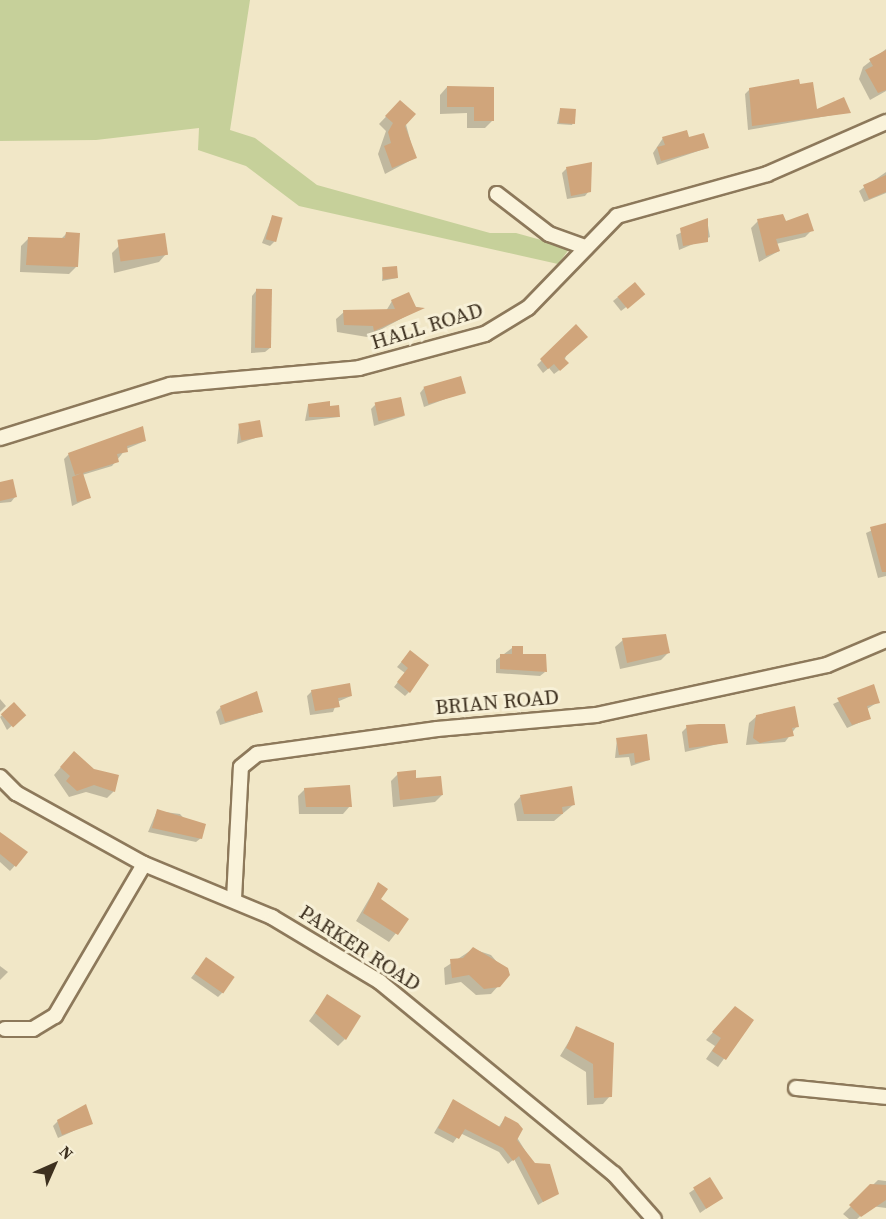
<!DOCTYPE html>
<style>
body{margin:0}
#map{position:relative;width:886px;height:1219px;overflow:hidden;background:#f1e7c7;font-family:"Source Serif 4",serif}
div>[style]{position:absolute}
.green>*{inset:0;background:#c6d09a}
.shadow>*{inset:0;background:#0003}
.building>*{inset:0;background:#d0a57b;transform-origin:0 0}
.roads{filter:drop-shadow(2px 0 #8d795b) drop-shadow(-2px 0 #8d795b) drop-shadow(0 2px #8d795b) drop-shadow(0 -2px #8d795b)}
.minor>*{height:14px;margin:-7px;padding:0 7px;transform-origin:7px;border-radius:7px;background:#faf3db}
span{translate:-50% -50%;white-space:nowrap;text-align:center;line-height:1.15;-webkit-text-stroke:6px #f7f0d7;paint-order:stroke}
.street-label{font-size:21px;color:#3d301f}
.north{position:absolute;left:24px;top:1135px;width:60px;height:60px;-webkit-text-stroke:4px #f7f0d7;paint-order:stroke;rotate:45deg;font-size:16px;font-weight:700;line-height:24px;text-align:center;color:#3d301f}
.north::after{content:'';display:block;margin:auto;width:21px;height:27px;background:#3d301f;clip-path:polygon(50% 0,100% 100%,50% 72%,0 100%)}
</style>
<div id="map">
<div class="green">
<i style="clip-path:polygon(0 0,250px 0,230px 130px,255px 138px,317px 185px,490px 233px,516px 233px,570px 248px,558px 264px,299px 206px,246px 166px,198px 150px,199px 128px,96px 140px,0 141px)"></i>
</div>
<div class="shadow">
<i style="clip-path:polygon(886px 49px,886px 91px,870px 100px,859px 79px,863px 67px)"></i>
<i style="clip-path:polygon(798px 86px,816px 111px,850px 112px,748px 130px,745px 94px,750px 89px)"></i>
<i style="clip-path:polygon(447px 87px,493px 120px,485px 128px,467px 128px,467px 113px,440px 114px,440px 95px)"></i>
<i style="clip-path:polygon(400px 102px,415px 158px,385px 174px,378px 154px,386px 131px,379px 124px)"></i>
<i style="clip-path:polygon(560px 110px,573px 123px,572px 125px,557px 124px)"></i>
<i style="clip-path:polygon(663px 138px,688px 139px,707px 148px,657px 165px,653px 153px)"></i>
<i style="clip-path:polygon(567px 168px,589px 191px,585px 196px,567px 199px,562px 173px)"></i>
<i style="clip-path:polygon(886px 172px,886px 193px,864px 202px,859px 191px)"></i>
<i style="clip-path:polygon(272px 217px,275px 241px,270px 246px,262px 243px)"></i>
<i style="clip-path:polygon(707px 220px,710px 237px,679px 250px,676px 235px)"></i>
<i style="clip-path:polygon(758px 221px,785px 223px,812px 230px,805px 237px,776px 244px,779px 251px,759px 262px,751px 228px)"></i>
<i style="clip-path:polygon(66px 234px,76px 267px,69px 274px,20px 272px,21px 246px,29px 238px,61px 239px)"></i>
<i style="clip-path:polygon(119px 246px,166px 254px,159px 262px,114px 273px,112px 253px)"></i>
<i style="clip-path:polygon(383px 269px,397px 278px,382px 281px)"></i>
<i style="clip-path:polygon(256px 291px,270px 348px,265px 352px,251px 353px,252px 296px)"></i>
<i style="clip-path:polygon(618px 297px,638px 298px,621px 311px,613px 301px)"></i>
<i style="clip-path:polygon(392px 301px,421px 308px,367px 337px,337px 332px,336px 319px,344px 312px,386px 311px)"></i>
<i style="clip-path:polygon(576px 326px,562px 368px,554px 374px,549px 368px,543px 373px,537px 365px)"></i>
<i style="clip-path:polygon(424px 388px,464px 392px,424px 407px,420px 393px)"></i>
<i style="clip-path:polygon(308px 405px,339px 417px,305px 421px)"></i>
<i style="clip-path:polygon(375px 405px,404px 416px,374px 426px,371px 409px)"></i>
<i style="clip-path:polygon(239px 424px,261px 436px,237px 444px)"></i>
<i style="clip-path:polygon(145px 441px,126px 449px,112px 466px,82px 475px,89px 498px,72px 506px,64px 459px,69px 454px)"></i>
<i style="clip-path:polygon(0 484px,15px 497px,11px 502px,0 503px)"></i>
<i style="clip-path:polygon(886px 524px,886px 576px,878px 578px,866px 533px)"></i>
<i style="clip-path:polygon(623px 640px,668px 653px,661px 660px,620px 669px,615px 647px)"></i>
<i style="clip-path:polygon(512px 648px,522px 656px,545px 672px,540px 676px,496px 673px,496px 660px)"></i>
<i style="clip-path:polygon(410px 652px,409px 692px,405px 696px,394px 687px,405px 673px,397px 667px)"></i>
<i style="clip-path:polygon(873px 686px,878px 702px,867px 709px,870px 718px,847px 728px,833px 704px)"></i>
<i style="clip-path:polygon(312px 691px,351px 696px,337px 702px,333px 712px,310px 715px,307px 696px)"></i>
<i style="clip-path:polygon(0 699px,6px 706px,0 712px)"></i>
<i style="clip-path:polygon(14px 704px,24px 715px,7px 730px,0 717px)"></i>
<i style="clip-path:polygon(221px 707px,262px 712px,220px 725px,216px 712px)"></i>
<i style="clip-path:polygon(757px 716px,797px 726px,785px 742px,746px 745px,749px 723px)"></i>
<i style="clip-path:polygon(687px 727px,726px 742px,685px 752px,682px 732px)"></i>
<i style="clip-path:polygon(617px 739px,649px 760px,631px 766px,629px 757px,615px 758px)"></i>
<i style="clip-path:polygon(67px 760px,114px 791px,107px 798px,86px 792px,69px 797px,54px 775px)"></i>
<i style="clip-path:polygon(398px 774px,442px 795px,435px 802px,393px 807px,391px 781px)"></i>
<i style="clip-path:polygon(305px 789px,350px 806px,343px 814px,299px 814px,298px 796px)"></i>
<i style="clip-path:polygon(521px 796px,573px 805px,554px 821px,517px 821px,514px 804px)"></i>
<i style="clip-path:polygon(157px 811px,180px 814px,201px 838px,196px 842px,148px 832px)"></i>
<i style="clip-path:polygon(0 833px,26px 853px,10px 871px,0 862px)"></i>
<i style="clip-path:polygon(378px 884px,379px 900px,407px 919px,389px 942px,356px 921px)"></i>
<i style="clip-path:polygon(473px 949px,491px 955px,508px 975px,491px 994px,476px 995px,461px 982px,445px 985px,444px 968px)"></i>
<i style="clip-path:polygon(206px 959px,223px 992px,218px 997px,191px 978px)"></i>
<i style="clip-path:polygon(0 966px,8px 972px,0 980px)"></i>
<i style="clip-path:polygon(327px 996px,345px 1039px,338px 1046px,309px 1021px)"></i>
<i style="clip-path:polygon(728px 1016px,752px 1020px,718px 1067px,706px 1059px,715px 1046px,706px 1040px)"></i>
<i style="clip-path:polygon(577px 1028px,610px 1096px,603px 1104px,587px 1105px,586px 1072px,560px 1056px)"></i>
<i style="clip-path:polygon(453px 1101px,498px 1128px,505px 1118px,534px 1165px,549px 1165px,557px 1193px,538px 1205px,514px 1159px,508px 1164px,499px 1152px,460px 1133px,453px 1143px,434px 1133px)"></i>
<i style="clip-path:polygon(58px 1121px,91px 1123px,58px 1138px,53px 1126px)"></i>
<i style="clip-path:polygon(709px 1179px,721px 1198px,700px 1213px,689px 1193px)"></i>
<i style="clip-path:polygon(878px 1180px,886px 1181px,886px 1208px,871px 1206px,857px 1219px,849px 1219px,843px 1214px)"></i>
</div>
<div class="building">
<i style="clip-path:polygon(886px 50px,886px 90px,878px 93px,865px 70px,873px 66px,869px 59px)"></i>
<i style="clip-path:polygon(799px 79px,800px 84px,813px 82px,817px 109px,844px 97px,851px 113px,752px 126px,749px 88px)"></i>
<i style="clip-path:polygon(447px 86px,494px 87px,494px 121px,474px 121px,474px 107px,447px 107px)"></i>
<i style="clip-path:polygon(400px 100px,416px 114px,405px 126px,417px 158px,392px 168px,384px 146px,391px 143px,388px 132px,393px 123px,385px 116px)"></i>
<i style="left:560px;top:108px;width:16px;height:15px;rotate:4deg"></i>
<i style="clip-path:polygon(687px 130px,689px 137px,704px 133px,709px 148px,661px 161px,657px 147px,665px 145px,662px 137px)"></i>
<i style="clip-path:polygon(592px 162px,591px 192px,571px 196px,566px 167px)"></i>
<i style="clip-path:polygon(886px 175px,886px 192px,869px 199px,863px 185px)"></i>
<i style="clip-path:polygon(808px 213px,814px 231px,776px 239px,780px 251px,766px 256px,757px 219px,783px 214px,786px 221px)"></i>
<i style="left:272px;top:215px;width:11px;height:25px;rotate:15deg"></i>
<i style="clip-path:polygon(708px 218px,708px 242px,683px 246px,680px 228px)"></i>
<i style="clip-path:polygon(66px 232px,80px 233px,78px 267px,26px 265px,28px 237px,65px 238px)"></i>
<i style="left:165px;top:233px;width:22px;height:48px;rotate:82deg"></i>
<i style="left:397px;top:266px;width:12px;height:15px;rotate:85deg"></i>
<i style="left:635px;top:282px;width:16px;height:23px;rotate:50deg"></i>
<i style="left:272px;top:289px;width:59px;height:16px;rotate:91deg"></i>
<i style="clip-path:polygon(409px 292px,416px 307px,425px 308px,374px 331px,373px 326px,344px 325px,343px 310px,395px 309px,391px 300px)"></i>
<i style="clip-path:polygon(576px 324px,588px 337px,564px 358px,569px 363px,560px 371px,554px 364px,548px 369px,540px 359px)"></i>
<i style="left:461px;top:376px;width:18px;height:39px;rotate:74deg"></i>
<i style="left:401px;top:397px;width:19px;height:27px;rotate:78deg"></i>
<i style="clip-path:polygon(330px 401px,330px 406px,339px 405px,340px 417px,309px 417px,308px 404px)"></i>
<i style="left:260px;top:420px;width:17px;height:22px;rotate:80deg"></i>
<i style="clip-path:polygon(143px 426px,146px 441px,127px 446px,128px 452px,117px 454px,119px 462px,83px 473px,91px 498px,77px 502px,72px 477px,82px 473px,75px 475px,68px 453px)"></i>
<i style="clip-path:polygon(13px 479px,17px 497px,0 501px,0 482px)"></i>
<i style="clip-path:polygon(886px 523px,886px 572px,882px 572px,870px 527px)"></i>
<i style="clip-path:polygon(666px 634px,670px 653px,627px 663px,622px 638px)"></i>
<i style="clip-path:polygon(512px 646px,523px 646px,523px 654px,546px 654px,547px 672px,500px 669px,500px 654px,512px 654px)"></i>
<i style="clip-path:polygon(410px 650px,429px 665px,410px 693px,397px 682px,408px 668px,401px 662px)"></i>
<i style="clip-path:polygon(350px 683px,352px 696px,338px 698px,340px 707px,315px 711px,311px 690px)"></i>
<i style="clip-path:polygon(874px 684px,880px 703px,867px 706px,871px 719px,852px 725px,837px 698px)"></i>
<i style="clip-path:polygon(257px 691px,263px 712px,225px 722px,220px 706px)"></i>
<i style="left:14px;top:702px;width:18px;height:18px;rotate:47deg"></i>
<i style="clip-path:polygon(795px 706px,799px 727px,792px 728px,794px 736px,760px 743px,753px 738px,756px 715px)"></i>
<i style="clip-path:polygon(699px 724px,725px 724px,728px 743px,689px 748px,686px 725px)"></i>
<i style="clip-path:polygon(647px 734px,650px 760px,635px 763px,634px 753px,619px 755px,616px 738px)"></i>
<i style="clip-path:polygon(74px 751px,94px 769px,119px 775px,115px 792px,94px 785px,77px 791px,66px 781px,70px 776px,60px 767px)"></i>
<i style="clip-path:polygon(416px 770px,416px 778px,441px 776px,443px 795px,400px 800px,397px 772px)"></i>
<i style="clip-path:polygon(350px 785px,352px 807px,306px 807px,304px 788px)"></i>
<i style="clip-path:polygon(572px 786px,575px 805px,562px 807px,563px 814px,524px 814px,520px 795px)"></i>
<i style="clip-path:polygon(157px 809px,206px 824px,202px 839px,152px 828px)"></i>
<i style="clip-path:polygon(0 832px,28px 852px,16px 867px,0 854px)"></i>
<i style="clip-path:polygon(378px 882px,388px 889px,381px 899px,409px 919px,398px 935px,363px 913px)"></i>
<i style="clip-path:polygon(473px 947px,508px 968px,510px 975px,500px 987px,484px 989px,469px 975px,452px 978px,450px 959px,463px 958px)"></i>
<i style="left:206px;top:957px;width:35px;height:20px;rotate:35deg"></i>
<i style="clip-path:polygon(327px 994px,361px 1016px,346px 1040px,315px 1013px)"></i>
<i style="clip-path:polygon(735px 1006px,754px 1020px,726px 1060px,712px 1051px,721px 1038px,712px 1032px)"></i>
<i style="clip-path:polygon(576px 1026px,614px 1043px,612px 1097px,594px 1098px,593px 1064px,566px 1048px)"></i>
<i style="clip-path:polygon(453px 1099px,500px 1127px,505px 1116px,518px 1123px,523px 1129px,517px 1140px,535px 1163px,550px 1164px,559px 1194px,543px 1202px,519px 1156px,513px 1161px,503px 1148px,465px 1129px,459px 1139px,438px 1128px)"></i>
<i style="clip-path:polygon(86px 1104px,93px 1124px,62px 1135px,57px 1120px)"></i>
<i style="left:710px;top:1177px;width:25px;height:20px;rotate:58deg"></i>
<i style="clip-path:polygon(870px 1184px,886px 1185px,886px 1200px,861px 1217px,849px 1205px)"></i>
</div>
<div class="roads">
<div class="minor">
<i style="left:497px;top:194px;width:66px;rotate:37.6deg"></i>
<i style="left:549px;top:234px;width:37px;rotate:20deg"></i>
<i style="left:0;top:438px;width:178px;rotate:-17.3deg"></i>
<i style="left:170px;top:385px;width:190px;rotate:-5.1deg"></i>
<i style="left:359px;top:368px;width:131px;rotate:-15.1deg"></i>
<i style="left:485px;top:334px;width:50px;rotate:-31.2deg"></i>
<i style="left:528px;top:308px;width:128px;rotate:-45.9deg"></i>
<i style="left:617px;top:216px;width:156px;rotate:-15.6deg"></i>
<i style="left:767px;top:174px;width:130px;rotate:-23.6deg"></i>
<i style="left:0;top:777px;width:23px;rotate:45deg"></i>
<i style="left:16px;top:793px;width:146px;rotate:29deg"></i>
<i style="left:144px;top:864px;width:139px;rotate:22.5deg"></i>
<i style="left:272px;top:917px;width:126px;rotate:31deg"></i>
<i style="left:380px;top:982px;width:303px;rotate:39.4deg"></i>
<i style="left:614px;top:1174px;width:60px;rotate:48.4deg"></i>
<i style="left:234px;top:899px;width:132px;rotate:-87deg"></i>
<i style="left:241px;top:767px;width:21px;rotate:-39deg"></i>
<i style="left:257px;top:754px;width:182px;rotate:-7.9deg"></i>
<i style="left:437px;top:729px;width:160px;rotate:-5deg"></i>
<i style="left:596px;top:715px;width:236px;rotate:-12.2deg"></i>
<i style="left:827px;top:665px;width:64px;rotate:-23deg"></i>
<i style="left:5px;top:1029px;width:28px"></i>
<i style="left:33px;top:1029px;width:26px;rotate:-31deg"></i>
<i style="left:55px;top:1016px;width:176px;rotate:-59.6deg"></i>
<i style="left:796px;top:1088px;width:90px;rotate:5.7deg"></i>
</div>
</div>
<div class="street-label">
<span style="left:427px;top:326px;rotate:-17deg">HALL ROAD</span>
<span style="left:497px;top:702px;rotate:-5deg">BRIAN ROAD</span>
<span style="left:360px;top:948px;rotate:33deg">PARKER ROAD</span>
</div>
<div class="north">N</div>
</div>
